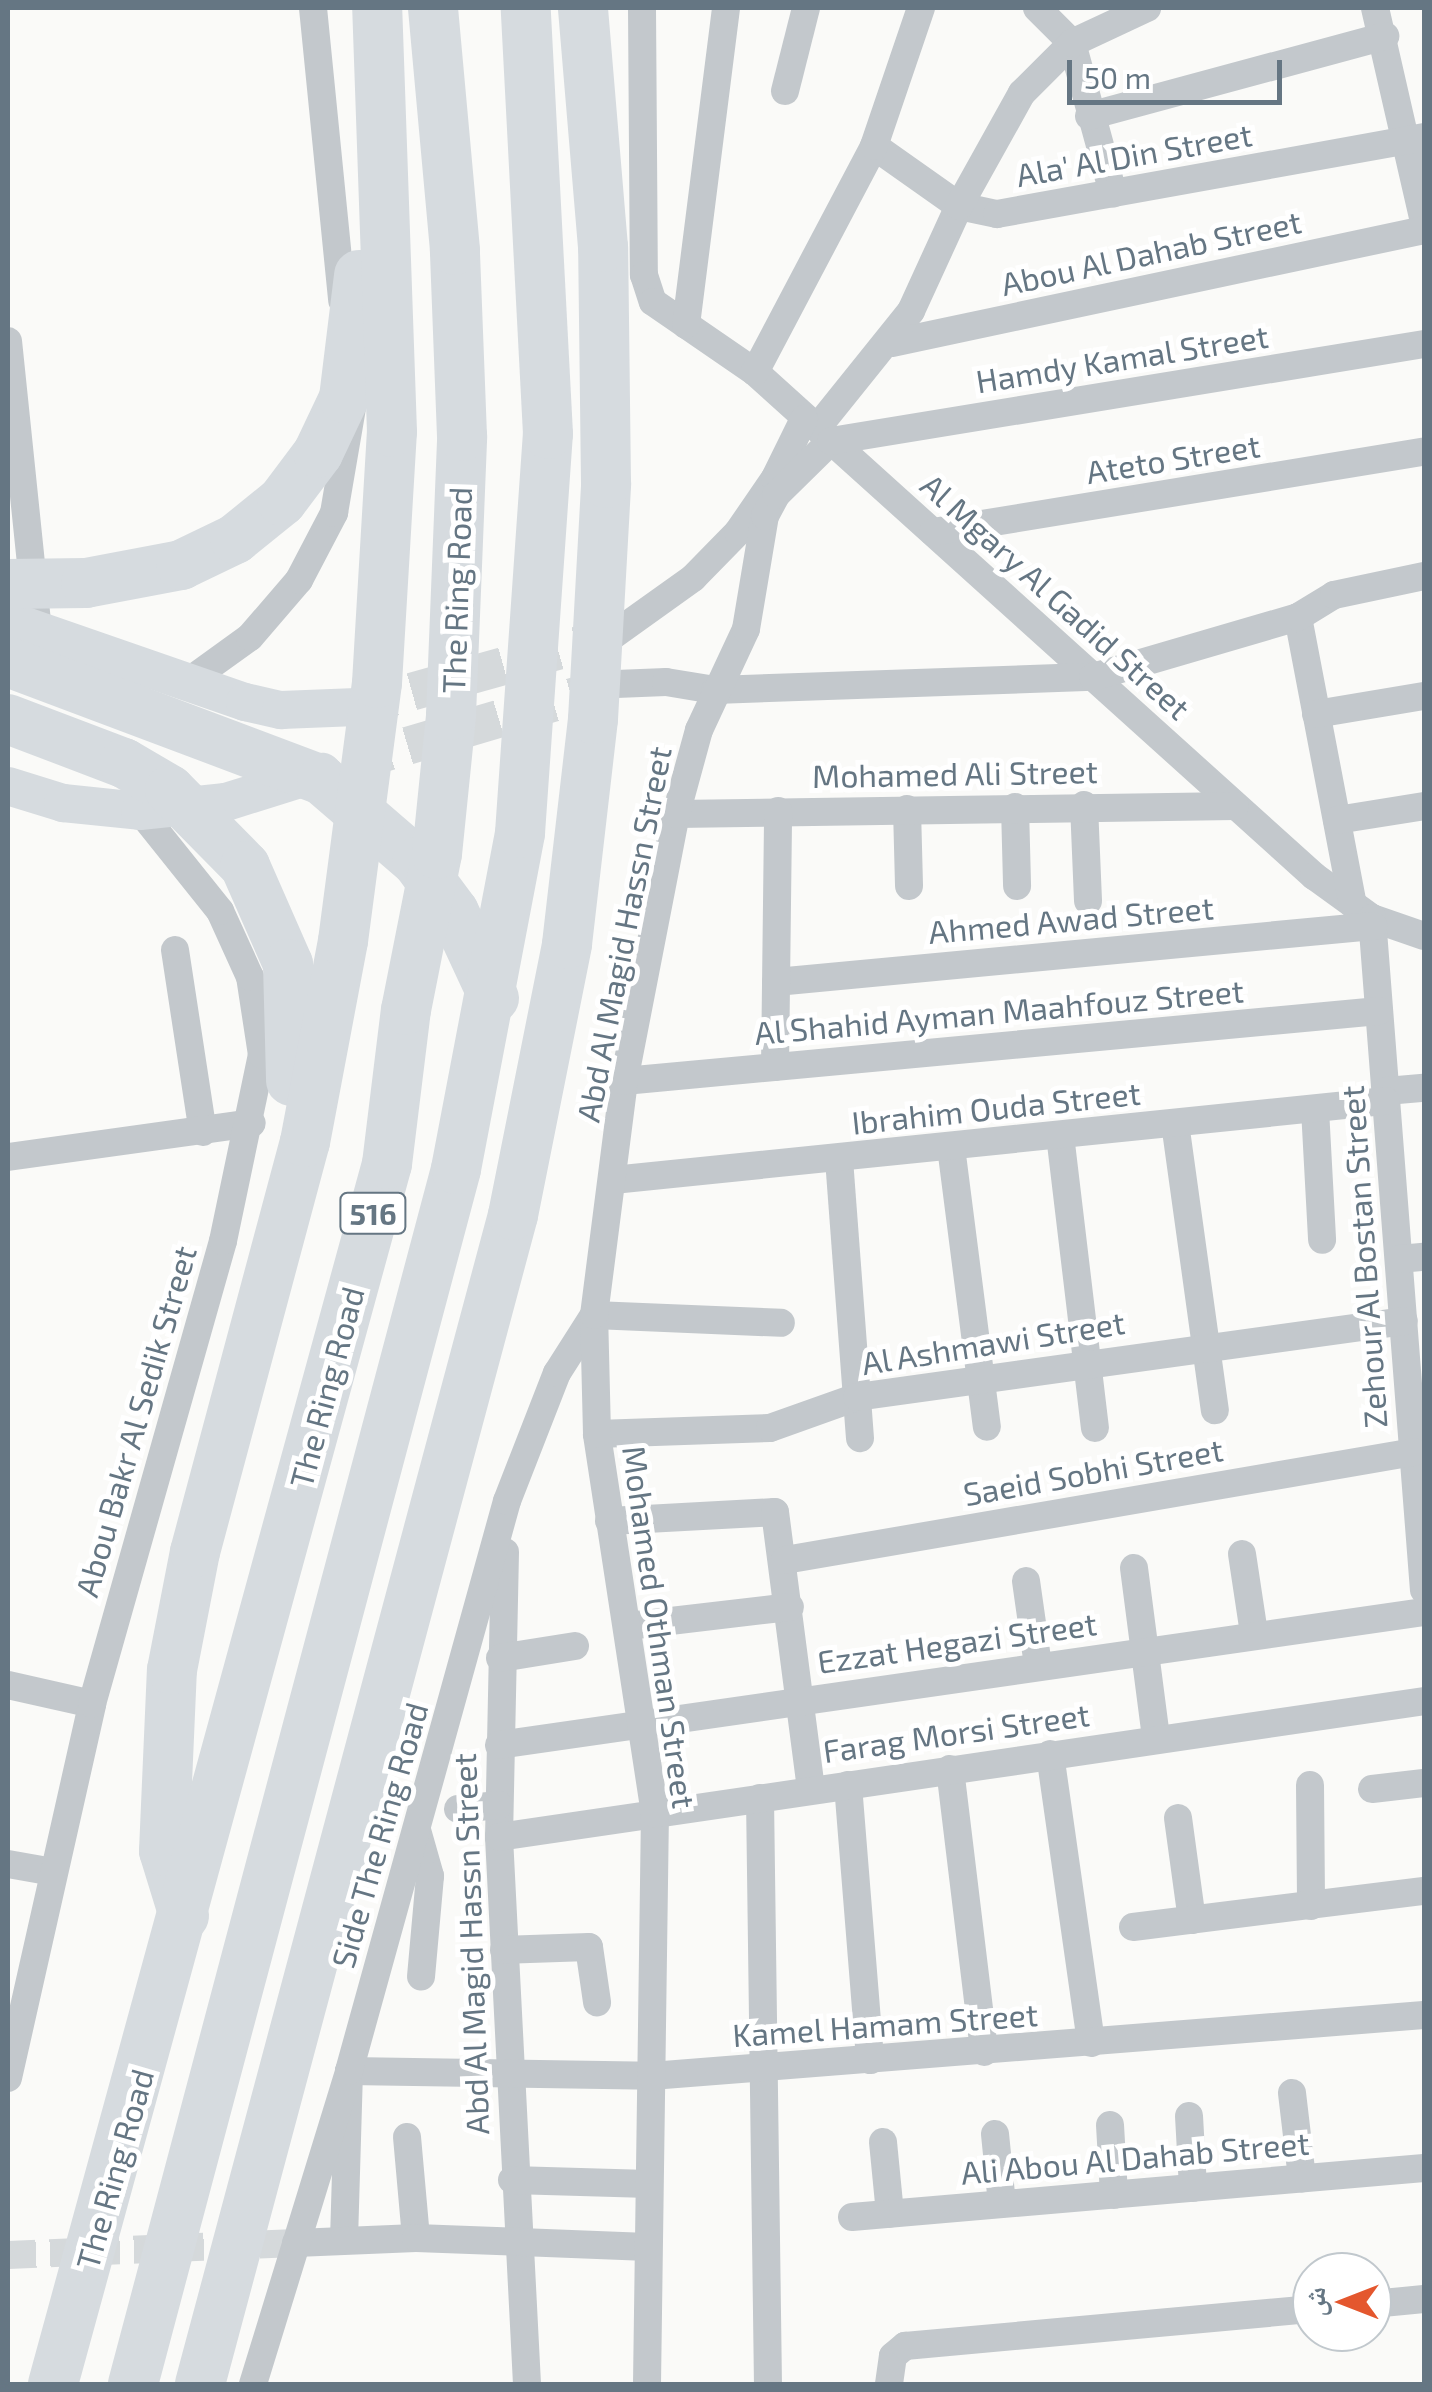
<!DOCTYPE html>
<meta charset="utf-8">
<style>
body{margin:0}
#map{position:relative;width:1432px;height:2392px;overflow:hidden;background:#fafaf8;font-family:"Exo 2","Noto Naskh Arabic",sans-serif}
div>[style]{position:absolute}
.street-tunnel>*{height:28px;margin-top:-14px;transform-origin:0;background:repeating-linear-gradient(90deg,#d5d9db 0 28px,transparent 0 42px)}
.secondary-tunnel>*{height:38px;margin-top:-19px;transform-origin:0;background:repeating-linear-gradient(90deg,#d5d9db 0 38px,transparent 0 57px)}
.street>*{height:28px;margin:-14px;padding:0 14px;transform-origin:14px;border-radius:14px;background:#c3c8cc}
.secondary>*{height:38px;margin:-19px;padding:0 19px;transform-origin:19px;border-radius:19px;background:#d6dbdf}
.highway>*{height:50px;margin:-25px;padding:0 25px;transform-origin:25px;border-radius:25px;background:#d6dbdf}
span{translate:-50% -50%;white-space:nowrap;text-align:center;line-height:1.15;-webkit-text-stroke:10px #fff;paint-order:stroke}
.shield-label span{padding:2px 8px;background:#fff;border:2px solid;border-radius:8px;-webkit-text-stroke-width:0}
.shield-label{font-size:30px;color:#657683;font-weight:700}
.street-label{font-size:32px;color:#657683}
.frame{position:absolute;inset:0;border:10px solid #657683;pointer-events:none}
.north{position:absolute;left:1292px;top:2252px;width:100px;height:100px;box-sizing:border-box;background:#fff;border:2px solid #c1c8cd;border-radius:50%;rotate:270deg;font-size:28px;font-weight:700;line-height:40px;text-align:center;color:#657683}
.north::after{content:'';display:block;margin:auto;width:35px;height:45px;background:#e4572e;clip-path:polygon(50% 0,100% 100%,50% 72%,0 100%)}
.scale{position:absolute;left:1067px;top:60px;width:215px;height:45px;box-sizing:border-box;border:5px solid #657683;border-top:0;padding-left:12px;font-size:30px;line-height:35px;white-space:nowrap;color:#657683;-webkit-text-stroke:8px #fff;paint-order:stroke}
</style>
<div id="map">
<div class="street-tunnel">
<i style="left:8px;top:2255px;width:288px;rotate:-2.4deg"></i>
</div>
<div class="secondary-tunnel">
<i style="left:357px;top:707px;width:265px;rotate:-15.6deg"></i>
<i style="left:353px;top:762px;width:274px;rotate:-16.5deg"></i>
</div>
<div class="street">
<i style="left:313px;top:8px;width:294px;rotate:84.3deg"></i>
<i style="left:642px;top:8px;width:267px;rotate:89.6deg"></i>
<i style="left:644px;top:275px;width:28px;rotate:72deg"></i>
<i style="left:653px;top:302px;width:124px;rotate:34.5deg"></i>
<i style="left:755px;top:372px;width:753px;rotate:42.04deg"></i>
<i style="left:1314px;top:876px;width:72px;rotate:35.9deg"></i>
<i style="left:1372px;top:918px;width:55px;rotate:19.1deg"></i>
<i style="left:1037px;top:8px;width:49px;rotate:45deg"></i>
<i style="left:1072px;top:43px;width:156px;rotate:74.7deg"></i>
<i style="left:1375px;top:8px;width:220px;rotate:77.1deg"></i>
<i style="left:785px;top:91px;width:86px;rotate:-75.8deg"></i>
<i style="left:1089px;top:116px;width:307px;rotate:-15.1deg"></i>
<i style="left:874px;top:146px;width:104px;rotate:35.2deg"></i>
<i style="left:959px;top:206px;width:39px;rotate:12deg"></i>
<i style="left:997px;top:214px;width:434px;rotate:-10.2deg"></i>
<i style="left:686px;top:325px;width:320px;rotate:-82.8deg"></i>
<i style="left:8px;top:341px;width:290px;rotate:84.1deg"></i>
<i style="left:892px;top:343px;width:544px;rotate:-11.99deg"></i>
<i style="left:755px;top:372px;width:255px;rotate:-62.2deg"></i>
<i style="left:874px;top:146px;width:146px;rotate:-71.2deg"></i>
<i style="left:817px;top:428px;width:150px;rotate:-51.2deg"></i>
<i style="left:911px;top:311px;width:115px;rotate:-65.4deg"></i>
<i style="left:959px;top:206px;width:129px;rotate:-60.9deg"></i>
<i style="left:1022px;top:93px;width:71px;rotate:-45deg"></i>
<i style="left:1072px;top:43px;width:83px;rotate:-25deg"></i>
<i style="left:933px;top:532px;width:497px;rotate:-9.3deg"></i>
<i style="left:1298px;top:617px;width:292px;rotate:79.2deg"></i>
<i style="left:612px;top:636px;width:100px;rotate:-35.6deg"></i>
<i style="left:693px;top:578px;width:64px;rotate:-45.6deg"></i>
<i style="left:738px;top:532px;width:65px;rotate:-55.6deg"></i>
<i style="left:775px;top:478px;width:66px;rotate:-63.8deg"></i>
<i style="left:189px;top:681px;width:75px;rotate:-35.8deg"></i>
<i style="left:250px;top:637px;width:75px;rotate:-49.3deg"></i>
<i style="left:299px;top:580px;width:76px;rotate:-62.4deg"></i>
<i style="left:334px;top:513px;width:107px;rotate:-80.3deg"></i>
<i style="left:616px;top:684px;width:50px;rotate:-2.3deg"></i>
<i style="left:666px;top:682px;width:50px;rotate:9.3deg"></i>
<i style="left:715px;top:690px;width:378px;rotate:-2deg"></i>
<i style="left:1093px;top:677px;width:214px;rotate:-16.3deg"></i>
<i style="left:1298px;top:617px;width:42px;rotate:-31.4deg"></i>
<i style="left:1334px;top:595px;width:92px;rotate:-11.9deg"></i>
<i style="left:1316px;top:714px;width:109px;rotate:-9.5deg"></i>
<i style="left:1084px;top:805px;width:96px;rotate:87.6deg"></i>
<i style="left:1015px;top:807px;width:79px;rotate:88.5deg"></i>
<i style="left:907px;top:809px;width:77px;rotate:88.5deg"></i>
<i style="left:676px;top:814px;width:559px;rotate:-0.82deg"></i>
<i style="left:1337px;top:820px;width:88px;rotate:-9.1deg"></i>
<i style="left:1372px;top:918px;width:674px;rotate:85.58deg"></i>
<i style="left:175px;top:950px;width:184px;rotate:81.3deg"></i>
<i style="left:776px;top:982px;width:600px;rotate:-5.36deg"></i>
<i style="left:775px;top:1067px;width:256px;rotate:-89.3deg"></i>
<i style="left:624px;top:1081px;width:758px;rotate:-5.3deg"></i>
<i style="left:1386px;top:1091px;width:38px;rotate:-5deg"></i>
<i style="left:1315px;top:1109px;width:131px;rotate:86.9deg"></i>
<i style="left:1175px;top:1123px;width:290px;rotate:82.1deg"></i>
<i style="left:1060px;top:1135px;width:295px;rotate:83.2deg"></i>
<i style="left:951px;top:1147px;width:282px;rotate:82.7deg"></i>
<i style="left:8px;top:1157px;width:246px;rotate:-7.9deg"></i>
<i style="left:839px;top:1159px;width:280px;rotate:85.7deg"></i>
<i style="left:613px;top:1180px;width:777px;rotate:-5.84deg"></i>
<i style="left:1399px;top:1259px;width:25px;rotate:-5deg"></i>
<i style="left:597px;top:1434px;width:173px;rotate:-2deg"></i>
<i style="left:770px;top:1428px;width:92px;rotate:-19.6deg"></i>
<i style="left:857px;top:1397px;width:552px;rotate:-7.91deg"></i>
<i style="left:609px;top:1521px;width:166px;rotate:-3.1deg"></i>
<i style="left:775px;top:1512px;width:279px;rotate:82.6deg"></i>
<i style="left:505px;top:1552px;width:285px;rotate:91.2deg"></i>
<i style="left:499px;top:1837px;width:548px;rotate:87.07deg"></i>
<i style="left:1242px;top:1554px;width:80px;rotate:81.4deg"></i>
<i style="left:785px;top:1560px;width:638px;rotate:-9.74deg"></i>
<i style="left:1134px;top:1568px;width:171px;rotate:82.6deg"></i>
<i style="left:1026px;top:1581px;width:85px;rotate:81.9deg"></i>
<i style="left:628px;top:1626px;width:163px;rotate:-6.7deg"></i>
<i style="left:500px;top:1658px;width:76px;rotate:-9.1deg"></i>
<i style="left:8px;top:1685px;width:86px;rotate:12.7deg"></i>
<i style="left:499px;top:1745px;width:935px;rotate:-8.18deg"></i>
<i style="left:1050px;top:1754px;width:292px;rotate:81.9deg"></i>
<i style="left:950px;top:1769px;width:285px;rotate:83.1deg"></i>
<i style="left:848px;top:1785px;width:276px;rotate:85.4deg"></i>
<i style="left:1310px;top:1785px;width:121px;rotate:89.5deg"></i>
<i style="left:1372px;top:1789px;width:52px;rotate:-6.6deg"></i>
<i style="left:760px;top:1798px;width:586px;rotate:89.22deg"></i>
<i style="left:458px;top:1809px;width:41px;rotate:-5.6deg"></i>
<i style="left:1178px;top:1818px;width:103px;rotate:82.2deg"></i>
<i style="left:417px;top:1830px;width:48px;rotate:74.2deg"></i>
<i style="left:430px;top:1876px;width:101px;rotate:95.1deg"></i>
<i style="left:499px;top:1837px;width:935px;rotate:-8.36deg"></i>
<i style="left:8px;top:1864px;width:46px;rotate:10.1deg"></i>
<i style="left:1133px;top:1927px;width:293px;rotate:-7.1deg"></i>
<i style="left:504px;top:1950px;width:85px;rotate:-2deg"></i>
<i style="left:589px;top:1947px;width:56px;rotate:81.7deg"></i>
<i style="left:8px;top:2078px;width:383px;rotate:-77.3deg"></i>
<i style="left:92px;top:1704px;width:481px;rotate:-74.2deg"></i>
<i style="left:223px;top:1241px;width:190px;rotate:-78.2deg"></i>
<i style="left:262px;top:1055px;width:79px;rotate:-98.7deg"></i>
<i style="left:250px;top:977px;width:72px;rotate:-114.4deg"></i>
<i style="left:220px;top:911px;width:128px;rotate:-128.7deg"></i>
<i style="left:1292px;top:2093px;width:86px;rotate:83.3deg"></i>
<i style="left:1189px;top:2116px;width:72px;rotate:86.8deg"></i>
<i style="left:1110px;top:2125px;width:70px;rotate:86.7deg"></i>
<i style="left:995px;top:2134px;width:70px;rotate:84.3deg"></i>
<i style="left:407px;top:2137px;width:101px;rotate:84.9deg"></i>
<i style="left:883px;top:2142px;width:72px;rotate:84.4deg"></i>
<i style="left:512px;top:2180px;width:137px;rotate:1.7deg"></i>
<i style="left:852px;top:2217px;width:574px;rotate:-4.9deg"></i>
<i style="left:344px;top:2240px;width:169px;rotate:-88.3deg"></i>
<i style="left:349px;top:2071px;width:302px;rotate:0.9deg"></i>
<i style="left:651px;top:2076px;width:775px;rotate:-4.51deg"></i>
<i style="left:296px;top:2243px;width:120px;rotate:-2.4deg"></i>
<i style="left:416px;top:2238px;width:232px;rotate:2.2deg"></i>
<i style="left:1372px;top:2304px;width:52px;rotate:-5.5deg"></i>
<i style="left:253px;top:2384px;width:327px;rotate:-72.9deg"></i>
<i style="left:349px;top:2071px;width:591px;rotate:-74.51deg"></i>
<i style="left:507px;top:1501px;width:137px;rotate:-68.7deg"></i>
<i style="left:557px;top:1373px;width:69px;rotate:-57.5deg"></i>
<i style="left:594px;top:1315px;width:187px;rotate:2.4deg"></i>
<i style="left:647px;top:2384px;width:570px;rotate:-89.2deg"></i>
<i style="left:655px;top:1814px;width:384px;rotate:-98.7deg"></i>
<i style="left:597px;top:1434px;width:119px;rotate:-91.4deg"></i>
<i style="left:594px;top:1315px;width:236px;rotate:-82.7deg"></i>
<i style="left:624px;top:1081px;width:272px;rotate:-79deg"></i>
<i style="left:676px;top:814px;width:87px;rotate:-74.7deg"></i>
<i style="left:699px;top:730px;width:111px;rotate:-65deg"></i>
<i style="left:746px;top:629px;width:115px;rotate:-80.5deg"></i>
<i style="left:765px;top:516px;width:24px;rotate:-62deg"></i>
<i style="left:776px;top:495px;width:77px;rotate:-44.5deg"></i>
<i style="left:831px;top:441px;width:601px;rotate:-9.29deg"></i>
<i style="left:889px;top:2384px;width:28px;rotate:-82deg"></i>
<i style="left:893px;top:2356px;width:16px;rotate:-40deg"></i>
<i style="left:905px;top:2346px;width:409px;rotate:-5.2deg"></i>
</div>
<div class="secondary">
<i style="left:8px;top:620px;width:251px;rotate:19.1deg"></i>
<i style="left:245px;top:702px;width:37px;rotate:13deg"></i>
<i style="left:281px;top:710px;width:76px;rotate:-2.3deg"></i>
<i style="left:8px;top:786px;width:58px;rotate:17.2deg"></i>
<i style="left:63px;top:803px;width:77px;rotate:5.9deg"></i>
<i style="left:140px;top:811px;width:86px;rotate:-6deg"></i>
<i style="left:226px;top:802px;width:101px;rotate:-17.4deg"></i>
</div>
<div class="highway">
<i style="left:8px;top:584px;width:78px;rotate:-0.7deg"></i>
<i style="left:86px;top:583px;width:97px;rotate:-10.7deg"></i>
<i style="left:181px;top:565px;width:60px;rotate:-25.7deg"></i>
<i style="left:235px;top:539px;width:60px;rotate:-39deg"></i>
<i style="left:282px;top:501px;width:60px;rotate:-53.1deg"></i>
<i style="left:318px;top:453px;width:61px;rotate:-64.7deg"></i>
<i style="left:344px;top:398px;width:124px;rotate:-83deg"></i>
<i style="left:8px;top:662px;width:335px;rotate:20.6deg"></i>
<i style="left:322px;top:780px;width:125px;rotate:40.8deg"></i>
<i style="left:417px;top:862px;width:62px;rotate:53.5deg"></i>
<i style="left:454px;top:912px;width:95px;rotate:65.1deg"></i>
<i style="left:8px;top:719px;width:124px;rotate:20.8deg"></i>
<i style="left:124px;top:763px;width:53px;rotate:30.4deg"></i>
<i style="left:170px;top:790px;width:107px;rotate:45.4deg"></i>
<i style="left:245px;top:866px;width:107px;rotate:66.3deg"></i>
<i style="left:288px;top:964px;width:117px;rotate:88.5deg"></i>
<i style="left:184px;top:1916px;width:68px;rotate:-107.1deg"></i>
<i style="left:164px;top:1851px;width:181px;rotate:-87.5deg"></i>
<i style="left:172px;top:1670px;width:120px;rotate:-79deg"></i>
<i style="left:195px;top:1552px;width:424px;rotate:-75deg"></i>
<i style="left:305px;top:1142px;width:205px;rotate:-79.3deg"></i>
<i style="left:343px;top:941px;width:260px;rotate:-82.5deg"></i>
<i style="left:377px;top:683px;width:251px;rotate:-86.6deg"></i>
<i style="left:392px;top:432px;width:424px;rotate:-92deg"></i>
<i style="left:53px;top:2384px;width:1265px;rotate:-74.69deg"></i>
<i style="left:387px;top:1164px;width:155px;rotate:-83deg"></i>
<i style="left:406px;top:1010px;width:159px;rotate:-78.8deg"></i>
<i style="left:437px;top:854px;width:140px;rotate:-84.2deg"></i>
<i style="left:451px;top:715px;width:279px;rotate:-87.7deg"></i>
<i style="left:462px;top:436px;width:186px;rotate:-92.2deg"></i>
<i style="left:455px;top:250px;width:243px;rotate:-95.2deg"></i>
<i style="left:133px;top:2384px;width:1257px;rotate:-75.11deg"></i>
<i style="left:456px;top:1169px;width:342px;rotate:-79.2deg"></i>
<i style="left:520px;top:833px;width:400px;rotate:-86deg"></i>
<i style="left:548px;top:434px;width:427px;rotate:-93deg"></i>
<i style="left:200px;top:2384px;width:1210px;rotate:-75.01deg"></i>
<i style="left:513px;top:1215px;width:276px;rotate:-78.7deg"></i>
<i style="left:567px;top:944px;width:226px;rotate:-83.4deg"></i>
<i style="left:593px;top:719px;width:236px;rotate:-86.8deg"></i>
<i style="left:606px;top:483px;width:236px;rotate:-90.7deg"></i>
<i style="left:603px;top:247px;width:240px;rotate:-94.8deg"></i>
</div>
<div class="shield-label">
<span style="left:373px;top:1213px">516</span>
</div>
<div class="street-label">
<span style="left:1134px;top:154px;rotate:-10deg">Ala' Al Din Street</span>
<span style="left:1151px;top:252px;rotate:-12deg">Abou Al Dahab Street</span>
<span style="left:1122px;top:358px;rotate:-9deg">Hamdy Kamal Street</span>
<span style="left:1173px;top:458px;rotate:-9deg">Ateto Street</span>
<span style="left:456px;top:590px;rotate:-88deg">The Ring Road</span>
<span style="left:1056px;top:596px;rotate:42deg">Al Mgary Al Gadid Street</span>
<span style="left:955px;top:773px;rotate:-1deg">Mohamed Ali Street</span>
<span style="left:1071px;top:919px;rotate:-5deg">Ahmed Awad Street</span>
<span style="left:623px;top:934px;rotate:-79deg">Abd Al Magid Hassn Street</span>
<span style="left:999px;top:1011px;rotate:-5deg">Al Shahid Ayman Maahfouz Street</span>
<span style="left:996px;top:1107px;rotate:-6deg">Ibrahim Ouda Street</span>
<span style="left:1363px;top:1257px;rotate:-94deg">Zehour Al Bostan Street</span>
<span style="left:993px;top:1342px;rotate:-9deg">Al Ashmawi Street</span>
<span style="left:326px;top:1387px;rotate:-75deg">The Ring Road</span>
<span style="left:135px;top:1421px;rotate:-74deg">Abou Bakr Al Sedik Street</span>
<span style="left:1093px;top:1471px;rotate:-10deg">Saeid Sobhi Street</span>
<span style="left:660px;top:1627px;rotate:82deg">Mohamed Othman Street</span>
<span style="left:957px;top:1642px;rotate:-8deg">Ezzat Hegazi Street</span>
<span style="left:956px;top:1732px;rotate:-8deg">Farag Morsi Street</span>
<span style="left:379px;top:1835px;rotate:-74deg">Side The Ring Road</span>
<span style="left:470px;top:1944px;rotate:-92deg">Abd Al Magid Hassn Street</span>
<span style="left:885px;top:2024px;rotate:-4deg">Kamel Hamam Street</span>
<span style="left:1135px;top:2157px;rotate:-5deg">Ali Abou Al Dahab Street</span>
<span style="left:114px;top:2169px;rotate:-74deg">The Ring Road</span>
</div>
<div class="frame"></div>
<div class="north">ش</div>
<div class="scale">50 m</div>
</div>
